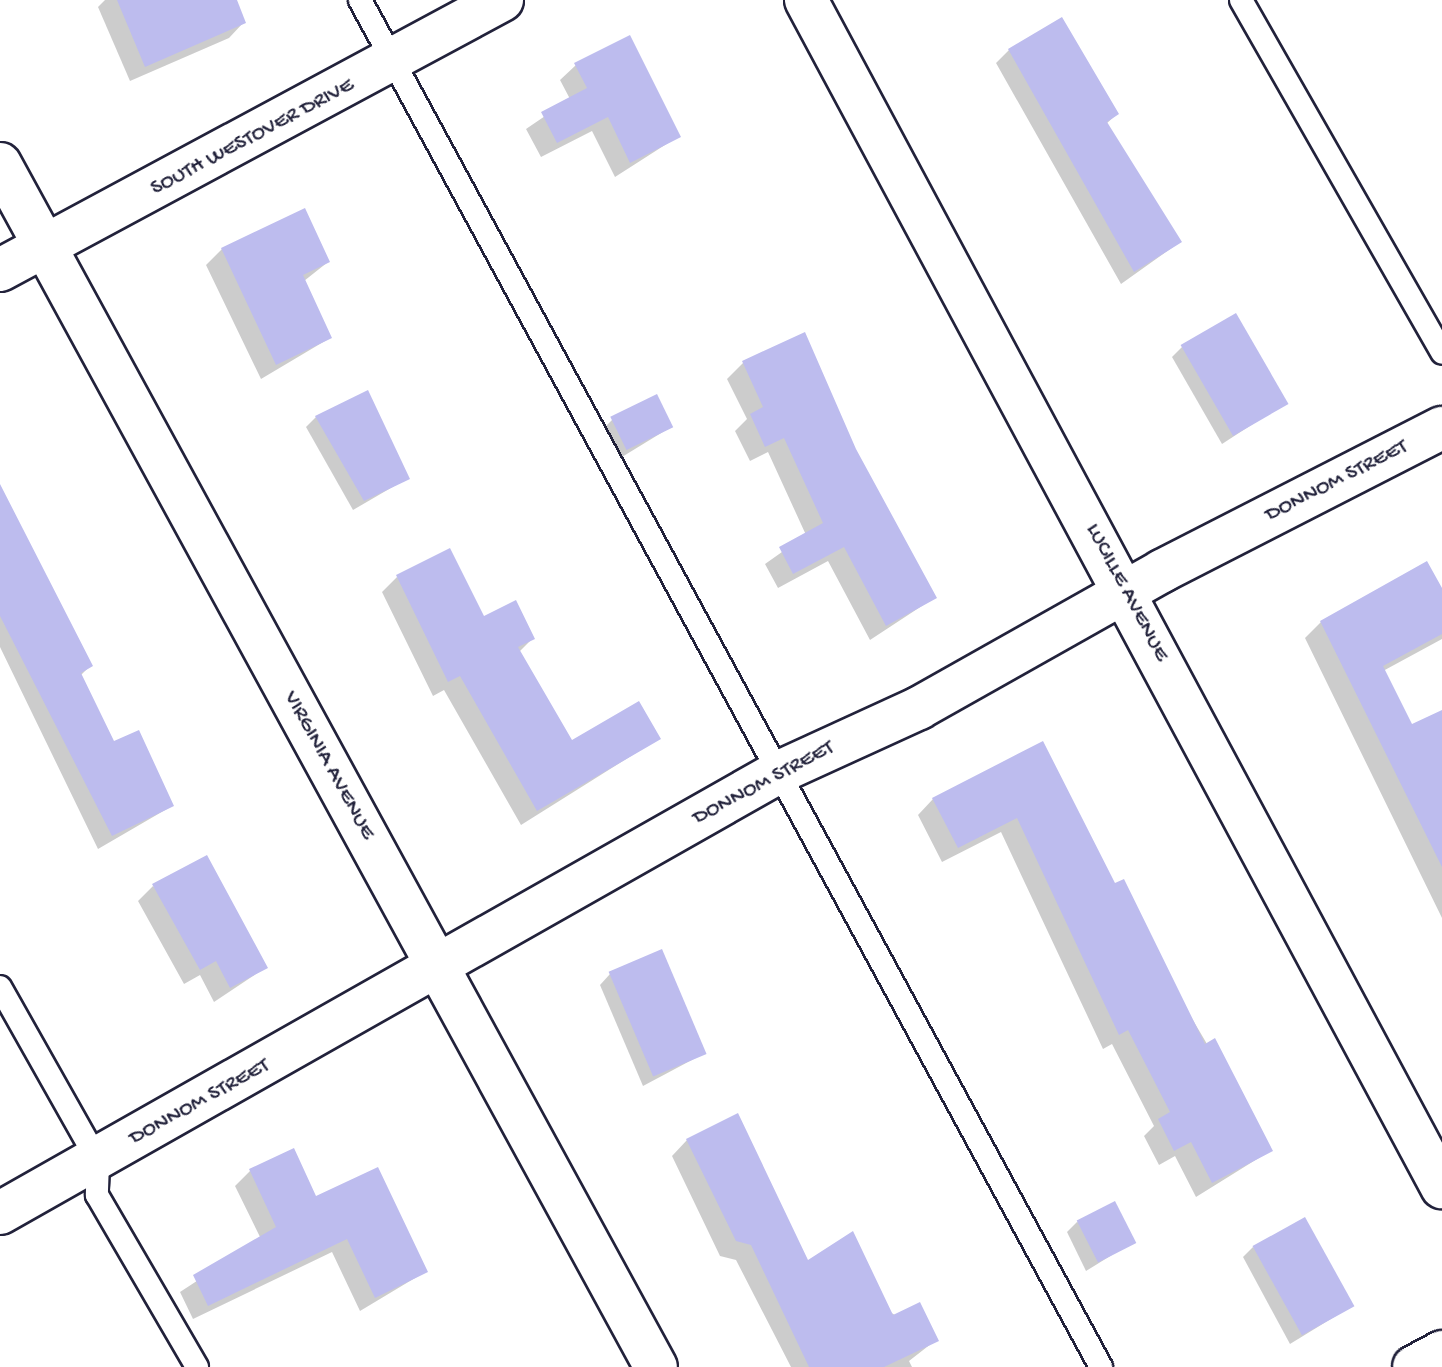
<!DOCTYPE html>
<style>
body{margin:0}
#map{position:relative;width:1442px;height:1367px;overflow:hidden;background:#fff;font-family:"Gochi Hand",sans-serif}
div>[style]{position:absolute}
.shadow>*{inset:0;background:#0003}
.building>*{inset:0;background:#bdbcee;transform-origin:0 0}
.roads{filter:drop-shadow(2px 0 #22223b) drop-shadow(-2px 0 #22223b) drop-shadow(0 2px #22223b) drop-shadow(0 -2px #22223b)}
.service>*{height:22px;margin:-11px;padding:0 11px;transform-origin:11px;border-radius:11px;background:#fff}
.minor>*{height:42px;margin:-21px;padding:0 21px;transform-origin:21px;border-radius:21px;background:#fff}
span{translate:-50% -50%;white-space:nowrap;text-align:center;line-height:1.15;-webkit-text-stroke:8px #fff;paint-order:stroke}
.street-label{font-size:22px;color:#22223b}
</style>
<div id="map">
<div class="shadow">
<i style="clip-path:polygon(105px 0,235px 0,244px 22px,229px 38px,130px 81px,98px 7px)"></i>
<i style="clip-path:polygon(1009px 50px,1117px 114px,1106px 124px,1180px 242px,1121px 284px,996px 63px)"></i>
<i style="clip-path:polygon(576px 65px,679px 136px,615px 177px,592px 131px,541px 157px,526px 129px,570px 99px,560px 80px)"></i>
<i style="clip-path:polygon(222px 249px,328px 262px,304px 281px,330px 338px,261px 379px,206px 265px)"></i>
<i style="clip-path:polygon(804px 334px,854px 450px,934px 598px,870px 640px,828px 561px,778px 588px,765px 564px,806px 535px,768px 452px,750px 461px,735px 431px,747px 419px,727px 379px,743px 363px)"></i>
<i style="clip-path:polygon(1182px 347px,1285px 403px,1222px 444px,1172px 357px)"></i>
<i style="clip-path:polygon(316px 417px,408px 478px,353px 510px,306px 427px)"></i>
<i style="clip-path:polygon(612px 420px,671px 427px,617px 460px,602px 430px)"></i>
<i style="clip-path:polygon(0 490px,90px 666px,80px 676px,113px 744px,172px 806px,98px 849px,0 647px)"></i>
<i style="clip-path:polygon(397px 577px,532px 639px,519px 652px,571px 742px,658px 739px,521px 825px,444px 690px,433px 696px,382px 592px)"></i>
<i style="clip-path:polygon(1442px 593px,1442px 639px,1383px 671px,1411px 727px,1442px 732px,1442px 918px,1305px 638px,1321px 622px)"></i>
<i style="clip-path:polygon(1042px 743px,1114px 886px,1270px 1151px,1196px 1197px,1175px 1156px,1159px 1165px,1144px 1136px,1154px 1126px,1112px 1044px,1103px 1049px,1001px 832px,942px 862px,918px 815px,933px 799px)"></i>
<i style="clip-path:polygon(153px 886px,265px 968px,214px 1002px,200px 975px,184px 984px,138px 901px)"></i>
<i style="clip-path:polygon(610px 974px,705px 1053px,643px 1086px,600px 985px)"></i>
<i style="clip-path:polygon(687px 1140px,808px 1262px,936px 1340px,909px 1361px,912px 1367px,791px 1367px,736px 1260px,720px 1256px,672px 1156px)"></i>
<i style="clip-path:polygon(250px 1171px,315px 1199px,425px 1272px,360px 1311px,332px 1252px,193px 1319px,180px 1292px,261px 1239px,235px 1186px)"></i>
<i style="clip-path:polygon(1077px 1222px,1133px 1242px,1086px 1271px,1067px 1232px)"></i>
<i style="clip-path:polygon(1253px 1247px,1352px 1306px,1290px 1344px,1243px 1257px)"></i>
</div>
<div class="building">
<i style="clip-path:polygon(117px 0,237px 0,246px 23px,145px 67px)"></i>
<i style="clip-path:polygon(1062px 17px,1119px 114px,1107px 122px,1182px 242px,1134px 272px,1008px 49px)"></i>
<i style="clip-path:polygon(630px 35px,681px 137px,630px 163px,608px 117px,557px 143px,541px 112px,587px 88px,574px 63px)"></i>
<i style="clip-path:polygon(305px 208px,330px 262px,303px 275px,332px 338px,276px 365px,221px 248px)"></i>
<i style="left:1236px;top:313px;width:105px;height:64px;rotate:60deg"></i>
<i style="clip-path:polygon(805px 332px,856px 449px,937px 598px,886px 626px,844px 547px,793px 574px,779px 547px,823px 523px,784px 438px,765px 447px,750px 414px,763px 407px,742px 361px)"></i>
<i style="clip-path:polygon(368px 390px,410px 479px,364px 501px,315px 416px)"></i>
<i style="left:657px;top:394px;width:37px;height:52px;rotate:64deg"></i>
<i style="clip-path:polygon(0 484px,93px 666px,81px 673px,114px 741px,139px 730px,174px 806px,112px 836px,0 616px)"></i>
<i style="clip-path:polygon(450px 548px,484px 616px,516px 600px,535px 639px,518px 647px,572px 740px,639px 701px,661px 739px,537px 811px,460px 676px,448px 682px,396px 575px)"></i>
<i style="clip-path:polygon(1427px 561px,1442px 588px,1442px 634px,1383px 666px,1412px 724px,1442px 710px,1442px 867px,1320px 621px)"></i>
<i style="clip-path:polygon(1043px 741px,1115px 883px,1124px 879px,1205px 1044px,1215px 1038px,1273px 1151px,1212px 1183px,1191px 1142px,1174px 1151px,1158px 1119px,1170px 1112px,1128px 1030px,1119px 1035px,1017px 818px,958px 848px,932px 798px)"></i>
<i style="clip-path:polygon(207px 855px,268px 968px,230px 988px,216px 961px,200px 970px,152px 884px)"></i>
<i style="left:662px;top:949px;width:114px;height:58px;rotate:67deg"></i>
<i style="clip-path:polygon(738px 1113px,808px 1260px,853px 1231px,893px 1315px,920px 1302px,939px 1341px,884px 1367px,809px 1367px,751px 1245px,736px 1241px,686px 1139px)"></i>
<i style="clip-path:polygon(294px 1148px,316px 1196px,378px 1167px,428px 1272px,375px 1298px,347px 1239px,208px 1306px,193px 1275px,276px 1227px,249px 1169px)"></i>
<i style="left:1115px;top:1201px;width:47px;height:43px;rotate:63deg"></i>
<i style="left:1305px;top:1217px;width:102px;height:60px;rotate:61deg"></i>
</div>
<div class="roads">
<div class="service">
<i style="left:360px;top:0;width:1555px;rotate:61.54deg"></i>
<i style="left:1241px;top:0;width:406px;rotate:60.3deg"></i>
<i style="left:0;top:987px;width:200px;rotate:60.6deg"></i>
<i style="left:98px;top:1161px;width:34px;rotate:92deg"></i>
<i style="left:97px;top:1195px;width:199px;rotate:59.8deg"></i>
</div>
<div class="minor">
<i style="left:806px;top:0;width:1347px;rotate:61.82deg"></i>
<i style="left:0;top:164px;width:1370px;rotate:61.4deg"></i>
<i style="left:0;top:270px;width:570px;rotate:-28.27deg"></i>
<i style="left:0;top:1213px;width:893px;rotate:-29.52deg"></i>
<i style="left:777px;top:773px;width:156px;rotate:-24.6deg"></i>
<i style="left:919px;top:708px;width:279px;rotate:-29.4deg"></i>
<i style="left:1162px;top:571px;width:314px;rotate:-27.1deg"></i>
<i style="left:1414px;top:1367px;width:32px;rotate:-28deg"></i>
</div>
</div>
<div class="street-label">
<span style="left:253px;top:138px;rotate:-28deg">SOUTH WESTOVER DRIVE</span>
<span style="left:1337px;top:482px;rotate:-27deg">DONNOM STREET</span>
<span style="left:1126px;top:593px;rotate:62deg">LUCILLE AVENUE</span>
<span style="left:328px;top:766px;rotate:61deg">VIRGINIA AVENUE</span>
<span style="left:764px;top:784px;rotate:-28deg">DONNOM STREET</span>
<span style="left:200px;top:1103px;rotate:-29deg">DONNOM STREET</span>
</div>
</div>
